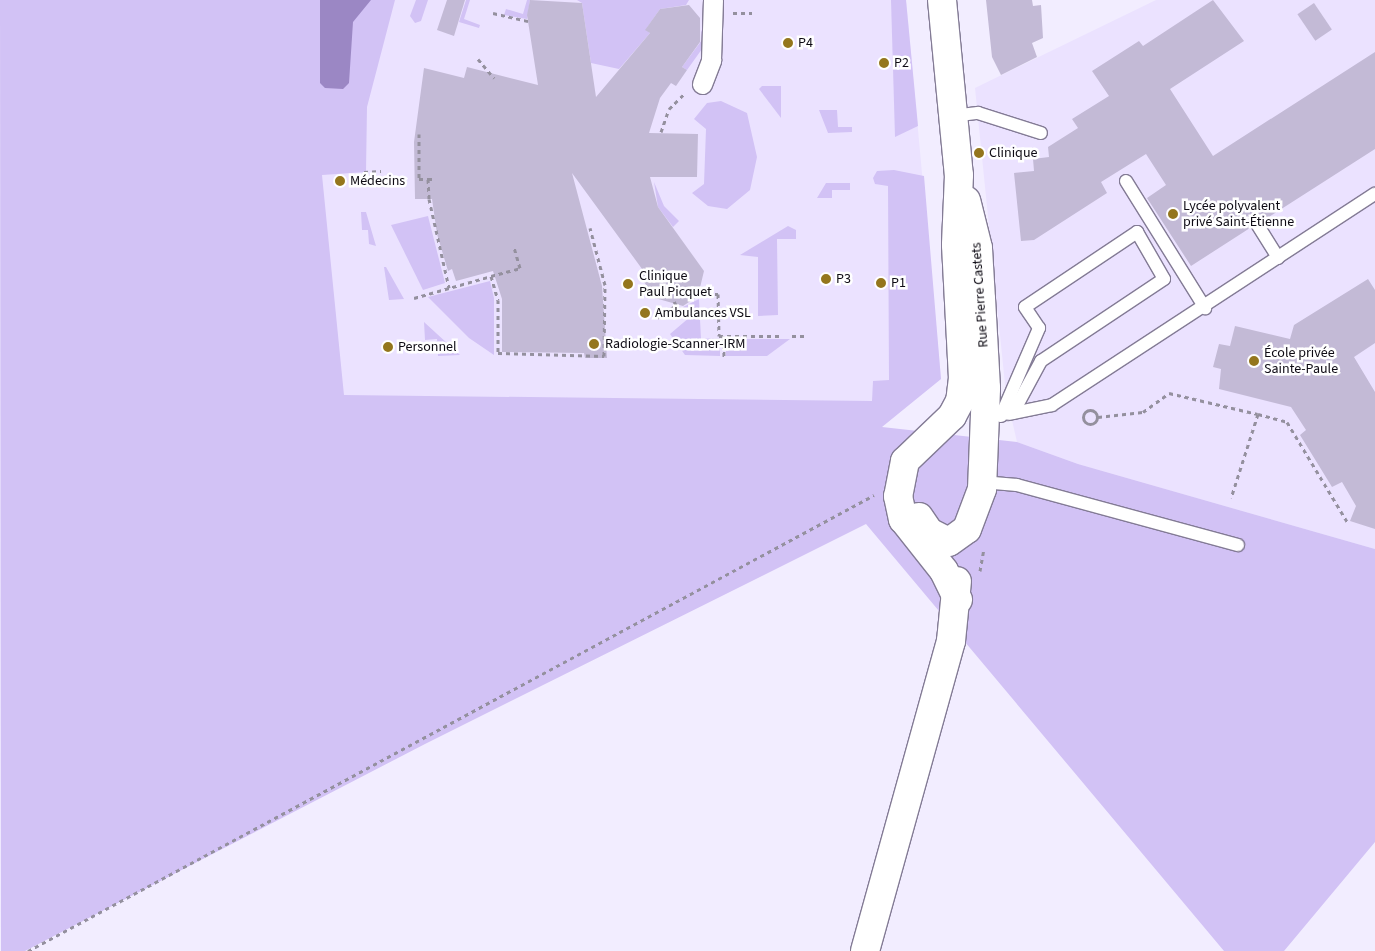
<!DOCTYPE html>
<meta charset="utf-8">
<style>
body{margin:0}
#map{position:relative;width:1375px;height:951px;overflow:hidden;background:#f2edff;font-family:"Source Sans 3",sans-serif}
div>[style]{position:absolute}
.built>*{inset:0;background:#ebe2ff}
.green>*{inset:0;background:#d2c2f5}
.water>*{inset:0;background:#9b87c4}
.building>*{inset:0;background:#c3bad6;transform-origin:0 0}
.path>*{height:3px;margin-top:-1.5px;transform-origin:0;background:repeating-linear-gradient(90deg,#94909e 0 4px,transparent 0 8px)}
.path>.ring{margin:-1.5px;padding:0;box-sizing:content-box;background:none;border:3px solid #94909e;border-radius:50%}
.roads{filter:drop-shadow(1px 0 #837b95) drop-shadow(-1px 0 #837b95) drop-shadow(0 1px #837b95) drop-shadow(0 -1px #837b95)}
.service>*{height:12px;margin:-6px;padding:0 6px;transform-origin:6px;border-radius:6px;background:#fff}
.pedestrian>*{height:19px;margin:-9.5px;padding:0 9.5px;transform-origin:9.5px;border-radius:9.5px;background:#fff}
.tertiary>*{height:28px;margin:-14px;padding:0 14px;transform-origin:14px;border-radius:14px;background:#fff}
.dots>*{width:14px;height:14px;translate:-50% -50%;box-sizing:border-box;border:2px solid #fff;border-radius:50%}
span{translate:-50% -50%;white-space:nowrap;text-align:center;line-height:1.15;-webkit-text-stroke:5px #fff;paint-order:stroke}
.poi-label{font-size:14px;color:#0d0a13}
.left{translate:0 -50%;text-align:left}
.street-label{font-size:14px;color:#0d0a13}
</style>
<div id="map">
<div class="built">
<i style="clip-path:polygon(296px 0,906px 0,941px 379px,881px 427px,336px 431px)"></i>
<i style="clip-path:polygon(1156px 0,1375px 0,1375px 549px,1078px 464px,1017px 442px,1006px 394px,975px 88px)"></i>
</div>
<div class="green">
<i style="clip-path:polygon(0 0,395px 0,367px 107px,366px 172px,322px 175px,344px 395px,872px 401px,873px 381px,889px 380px,888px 186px,875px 184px,873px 178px,877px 171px,894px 170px,924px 176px,941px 379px,882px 427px,1017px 442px,1078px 464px,1375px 549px,1375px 842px,1284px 951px,1224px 951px,866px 524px,425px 744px,25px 951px,1px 951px)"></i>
<i style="clip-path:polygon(416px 0,428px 0,421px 21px,415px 23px,410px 16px)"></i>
<i style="clip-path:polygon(466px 0,470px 0,464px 19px,480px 25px,479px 28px,459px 22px)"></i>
<i style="clip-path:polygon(527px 0,530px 0,527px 19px,504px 15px,506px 9px,523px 14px)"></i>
<i style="clip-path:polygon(577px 0,689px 0,686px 5px,660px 9px,646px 29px,650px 33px,619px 69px,591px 63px,582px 3px)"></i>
<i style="clip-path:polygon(891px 0,906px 0,918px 126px,895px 137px)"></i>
<i style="clip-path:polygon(701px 30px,707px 42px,687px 70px,682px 67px,702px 40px)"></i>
<i style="clip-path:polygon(762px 86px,781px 86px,781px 118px,759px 89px)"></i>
<i style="clip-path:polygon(721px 101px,747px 113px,757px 157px,750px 190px,727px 209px,708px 206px,692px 193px,704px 184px,706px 129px,694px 119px,707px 103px)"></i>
<i style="clip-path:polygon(819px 110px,837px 110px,838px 127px,852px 127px,852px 132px,828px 133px)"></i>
<i style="clip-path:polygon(654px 182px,664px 206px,679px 221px,673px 227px,658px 207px)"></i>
<i style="clip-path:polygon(826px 183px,850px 183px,850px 190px,832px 190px,832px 198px,817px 198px)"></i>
<i style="clip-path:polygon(361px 212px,366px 212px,376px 246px,369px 244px,368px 230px,362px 230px)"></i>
<i style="clip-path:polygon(428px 216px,445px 283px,423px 290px,391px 225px)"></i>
<i style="clip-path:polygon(788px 226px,796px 230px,796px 239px,777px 239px,778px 315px,758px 316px,758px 257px,740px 255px)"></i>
<i style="clip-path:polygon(384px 267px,386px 267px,404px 299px,389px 300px)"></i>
<i style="clip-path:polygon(490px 281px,494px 298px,494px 355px,469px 338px,428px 297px)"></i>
<i style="clip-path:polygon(699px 299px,701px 339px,720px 338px,720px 356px,685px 355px,670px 334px,690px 317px,683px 307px)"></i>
<i style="clip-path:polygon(424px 322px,460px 355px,438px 356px,437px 339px,425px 340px)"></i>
<i style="clip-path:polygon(726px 339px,790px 339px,767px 356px,726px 356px)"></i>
</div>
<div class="water">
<i style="clip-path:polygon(320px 0,371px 0,353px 22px,349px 83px,343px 89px,325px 88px,320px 83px)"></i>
</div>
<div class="building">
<i style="clip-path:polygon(447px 0,465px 0,454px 36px,437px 30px)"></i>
<i style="clip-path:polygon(530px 0,582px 3px,596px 97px,650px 33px,645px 30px,660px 9px,689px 5px,700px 18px,700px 42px,682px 67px,687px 70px,676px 86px,671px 83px,660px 98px,649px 133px,698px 134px,697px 177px,650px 177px,658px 207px,704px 271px,698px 296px,683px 306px,655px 298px,640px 276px,645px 273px,572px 173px,602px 286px,607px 358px,585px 358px,584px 353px,502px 352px,502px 299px,493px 271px,456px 281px,452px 269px,448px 271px,437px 234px,432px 199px,415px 199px,414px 142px,424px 68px,464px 78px,467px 67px,538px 85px,527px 15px)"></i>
<i style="clip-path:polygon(986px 0,1032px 0,1033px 6px,1041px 5px,1043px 38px,1032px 43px,1037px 57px,1001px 75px,992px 57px)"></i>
<i style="clip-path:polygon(1213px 0,1244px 41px,1170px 89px,1213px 156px,1375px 52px,1375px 149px,1264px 220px,1252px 217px,1250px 228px,1191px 266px,1147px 198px,1166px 185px,1146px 154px,1101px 182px,1107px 193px,1034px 240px,1021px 241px,1014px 173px,1034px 171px,1033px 159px,1049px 157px,1048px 147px,1078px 128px,1072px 119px,1109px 96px,1092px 71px,1139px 41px,1143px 46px)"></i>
<i style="left:1314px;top:3px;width:32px;height:20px;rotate:56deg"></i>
<i style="clip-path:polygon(1368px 279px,1375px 290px,1375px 343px,1354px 357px,1375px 392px,1375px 529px,1350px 521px,1356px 506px,1342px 482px,1332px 487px,1300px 435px,1306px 430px,1291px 407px,1219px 389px,1221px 369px,1213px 367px,1219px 344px,1230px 346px,1235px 326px,1290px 339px,1294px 325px)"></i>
</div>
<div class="path">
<i style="left:493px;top:13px;width:36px;rotate:13deg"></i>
<i style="left:733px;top:13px;width:19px"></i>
<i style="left:478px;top:59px;width:25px;rotate:50deg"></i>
<i style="left:661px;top:132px;width:24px;rotate:-71deg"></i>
<i style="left:669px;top:109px;width:23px;rotate:-45deg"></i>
<i style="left:419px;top:134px;width:45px;rotate:90deg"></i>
<i style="left:419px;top:179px;width:9px"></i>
<i style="left:364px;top:172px;width:17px;rotate:-3deg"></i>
<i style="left:432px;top:179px;width:4px;rotate:180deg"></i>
<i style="left:428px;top:179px;width:20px;rotate:87deg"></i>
<i style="left:429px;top:199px;width:91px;rotate:77.3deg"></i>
<i style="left:491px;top:276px;width:30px;rotate:-15deg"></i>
<i style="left:520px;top:268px;width:22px;rotate:-106deg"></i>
<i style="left:699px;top:294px;width:19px"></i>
<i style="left:718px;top:294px;width:42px;rotate:88.6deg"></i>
<i style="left:719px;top:336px;width:62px"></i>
<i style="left:414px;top:298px;width:80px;rotate:-15.9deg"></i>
<i style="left:491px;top:276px;width:25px;rotate:74deg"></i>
<i style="left:498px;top:300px;width:53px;rotate:90deg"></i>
<i style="left:498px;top:353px;width:106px;rotate:1.6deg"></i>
<i style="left:604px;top:356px;width:71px;rotate:-89.2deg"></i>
<i style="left:605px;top:285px;width:59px;rotate:-104.7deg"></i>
<i style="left:657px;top:318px;width:23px;rotate:-34deg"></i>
<i style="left:676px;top:305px;width:4px;rotate:-117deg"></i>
<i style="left:723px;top:336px;width:22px;rotate:87deg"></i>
<i style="left:792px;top:336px;width:15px"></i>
<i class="ring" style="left:1083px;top:410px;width:11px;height:11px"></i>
<i style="left:1258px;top:414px;width:30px;rotate:15deg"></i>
<i style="left:1287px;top:422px;width:118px;rotate:58.9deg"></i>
<i style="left:1098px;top:417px;width:45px;rotate:-6.3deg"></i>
<i style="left:1143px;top:412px;width:32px;rotate:-36deg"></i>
<i style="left:1169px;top:393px;width:91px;rotate:13.3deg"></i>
<i style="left:1258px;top:414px;width:88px;rotate:107.8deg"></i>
<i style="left:980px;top:571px;width:23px;rotate:-80deg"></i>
<i style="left:28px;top:951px;width:961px;rotate:-28.32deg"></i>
</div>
<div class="roads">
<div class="service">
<i style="left:952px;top:116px;width:26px;rotate:-7deg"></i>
<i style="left:978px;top:113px;width:66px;rotate:17.6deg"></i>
<i style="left:1126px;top:181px;width:150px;rotate:58.1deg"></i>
<i style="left:1257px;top:224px;width:40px;rotate:58deg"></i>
<i style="left:1009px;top:414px;width:44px;rotate:-11.8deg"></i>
<i style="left:1052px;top:405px;width:386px;rotate:-33.2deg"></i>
<i style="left:1001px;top:416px;width:96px;rotate:-66.6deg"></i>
<i style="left:1039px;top:328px;width:25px;rotate:-124deg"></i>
<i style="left:1025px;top:307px;width:135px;rotate:-33.8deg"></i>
<i style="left:1137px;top:232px;width:54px;rotate:60.1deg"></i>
<i style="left:1164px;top:279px;width:148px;rotate:146.3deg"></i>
<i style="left:1041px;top:361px;width:59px;rotate:118.3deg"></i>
<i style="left:982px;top:482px;width:35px;rotate:5deg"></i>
<i style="left:1017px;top:485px;width:229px;rotate:15.2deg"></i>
</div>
<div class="pedestrian">
<i style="left:702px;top:84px;width:26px;rotate:-69deg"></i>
<i style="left:711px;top:60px;width:60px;rotate:-88.1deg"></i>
</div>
<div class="tertiary">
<i style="left:942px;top:0;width:176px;rotate:84.5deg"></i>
<i style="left:959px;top:175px;width:70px;rotate:92.5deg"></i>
<i style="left:956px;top:245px;width:133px;rotate:87deg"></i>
<i style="left:963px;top:378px;width:23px;rotate:97deg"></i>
<i style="left:960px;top:401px;width:17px;rotate:118deg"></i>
<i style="left:952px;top:416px;width:65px;rotate:136.2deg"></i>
<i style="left:905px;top:461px;width:36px;rotate:101deg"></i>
<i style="left:898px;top:496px;width:24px;rotate:78deg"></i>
<i style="left:903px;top:519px;width:66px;rotate:51.7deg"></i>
<i style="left:944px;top:571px;width:32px;rotate:64deg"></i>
<i style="left:919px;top:517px;width:18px;rotate:56deg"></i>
<i style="left:929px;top:532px;width:22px;rotate:27deg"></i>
<i style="left:949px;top:542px;width:22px;rotate:-36deg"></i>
<i style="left:967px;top:529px;width:43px;rotate:-69.4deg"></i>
<i style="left:982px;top:489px;width:101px;rotate:-87.7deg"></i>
<i style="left:986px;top:388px;width:89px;rotate:-93.2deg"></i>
<i style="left:981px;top:299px;width:51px;rotate:-93.4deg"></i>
<i style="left:978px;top:248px;width:49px;rotate:-104deg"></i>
<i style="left:865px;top:951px;width:322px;rotate:-74.5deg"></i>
<i style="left:951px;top:641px;width:60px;rotate:-84.3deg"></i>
</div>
</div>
<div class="dots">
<i style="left:788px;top:43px;background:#94761d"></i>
<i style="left:884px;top:63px;background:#94761d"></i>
<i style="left:979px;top:153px;background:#94761d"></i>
<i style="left:340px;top:181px;background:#94761d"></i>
<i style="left:1173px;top:214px;background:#94761d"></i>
<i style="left:826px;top:279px;background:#94761d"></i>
<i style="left:881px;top:283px;background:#94761d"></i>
<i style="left:628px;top:284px;background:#94761d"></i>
<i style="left:645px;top:313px;background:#94761d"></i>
<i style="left:594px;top:344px;background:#94761d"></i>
<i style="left:388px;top:347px;background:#94761d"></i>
<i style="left:1254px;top:361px;background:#94761d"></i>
</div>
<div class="poi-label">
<span class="left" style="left:798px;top:43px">P4</span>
<span class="left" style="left:894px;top:63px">P2</span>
<span class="left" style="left:989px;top:153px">Clinique</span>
<span class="left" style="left:350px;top:181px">Médecins</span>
<span class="left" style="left:1183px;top:214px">Lycée polyvalent<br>privé Saint-Étienne</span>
<span class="left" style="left:639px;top:284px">Clinique<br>Paul Picquet</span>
<span class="left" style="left:836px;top:279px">P3</span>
<span class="left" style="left:891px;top:283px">P1</span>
<span class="left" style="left:655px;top:313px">Ambulances VSL</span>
<span class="left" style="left:605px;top:344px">Radiologie-Scanner-IRM</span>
<span class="left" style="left:398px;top:347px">Personnel</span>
<span class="left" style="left:1264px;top:361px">École privée<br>Sainte-Paule</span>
</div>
<div class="street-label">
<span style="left:980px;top:295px;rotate:-94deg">Rue Pierre Castets</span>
</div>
</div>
